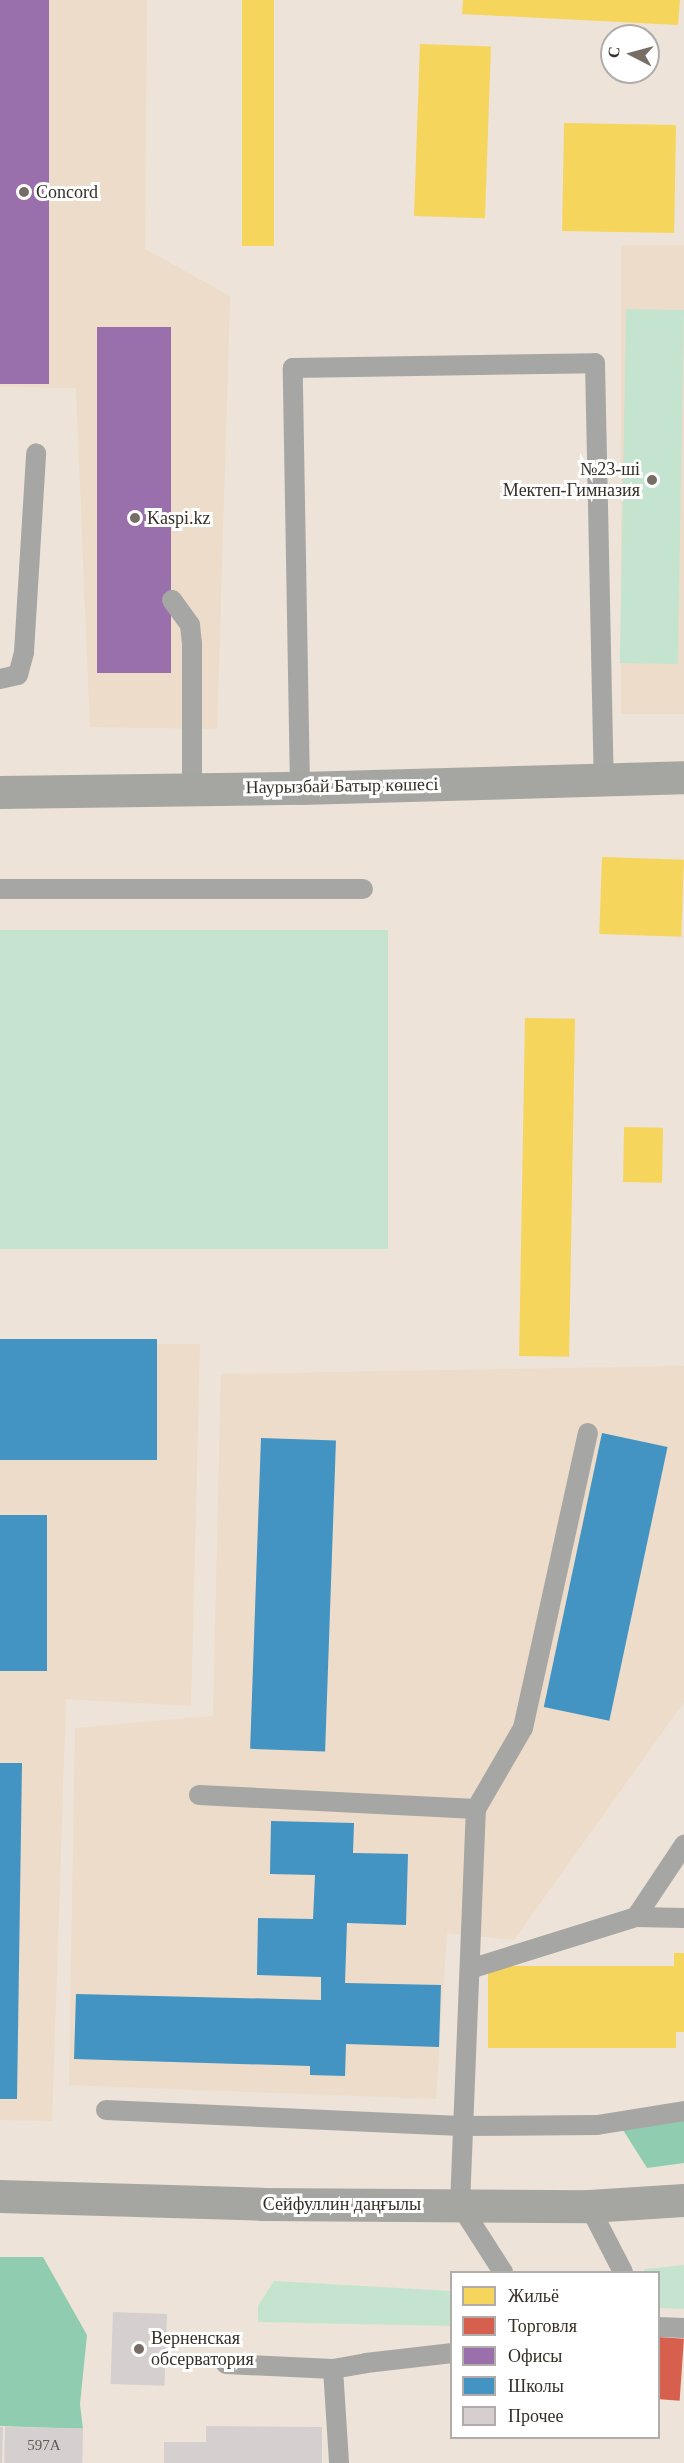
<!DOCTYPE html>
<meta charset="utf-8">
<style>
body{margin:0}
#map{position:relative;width:684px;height:2463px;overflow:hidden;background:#ede3d8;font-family:Georgia,serif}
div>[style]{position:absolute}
.built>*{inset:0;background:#ecdcc9;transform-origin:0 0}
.green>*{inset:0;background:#c5e4cf;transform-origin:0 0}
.forest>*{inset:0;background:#90cdb0}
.homes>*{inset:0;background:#f6d55c;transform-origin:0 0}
.shops>*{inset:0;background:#d6604d;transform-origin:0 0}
.offices>*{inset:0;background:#9970ab;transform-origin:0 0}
.schools>*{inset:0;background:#4393c3;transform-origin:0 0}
.building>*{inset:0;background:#d6cfcf;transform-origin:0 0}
.service>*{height:20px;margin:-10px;padding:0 10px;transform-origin:10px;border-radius:10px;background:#a6a7a4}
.secondary>*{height:33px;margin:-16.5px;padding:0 16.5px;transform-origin:16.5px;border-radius:16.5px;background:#a5a6a1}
.dots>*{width:16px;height:16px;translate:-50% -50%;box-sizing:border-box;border:3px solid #fff;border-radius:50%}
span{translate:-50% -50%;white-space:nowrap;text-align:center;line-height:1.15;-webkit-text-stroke:6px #fff;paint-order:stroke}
.number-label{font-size:15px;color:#605953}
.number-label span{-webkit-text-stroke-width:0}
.poi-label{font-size:18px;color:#362f27}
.left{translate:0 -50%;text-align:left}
.right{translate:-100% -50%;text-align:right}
.street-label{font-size:18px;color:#362f27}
.legend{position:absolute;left:450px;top:2271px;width:210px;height:168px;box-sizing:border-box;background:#fff;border:2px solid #afaca9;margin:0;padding:8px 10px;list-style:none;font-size:18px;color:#362f27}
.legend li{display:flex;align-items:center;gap:12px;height:30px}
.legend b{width:30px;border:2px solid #afaca9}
.north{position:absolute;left:600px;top:24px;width:60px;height:60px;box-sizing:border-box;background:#fff;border:2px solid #afaca9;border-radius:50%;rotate:276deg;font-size:16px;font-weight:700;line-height:24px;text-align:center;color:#362f27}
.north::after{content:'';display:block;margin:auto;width:21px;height:27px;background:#766e65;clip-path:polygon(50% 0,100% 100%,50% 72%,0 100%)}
</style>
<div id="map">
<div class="built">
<i style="clip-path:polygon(0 0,147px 0,145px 249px,230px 296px,217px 729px,90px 727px,76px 388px,0 387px)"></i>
<i style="left:621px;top:245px;width:63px;height:469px"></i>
<i style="clip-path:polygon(0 1344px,200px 1344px,191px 1706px,66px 1699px,52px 2121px,0 2120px)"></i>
<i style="clip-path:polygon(684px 1366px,684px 1702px,514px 1940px,447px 1933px,436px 2099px,69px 2085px,75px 1728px,213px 1716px,221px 1374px)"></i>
</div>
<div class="green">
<i style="left:626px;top:309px;width:58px;height:354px;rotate:1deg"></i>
<i style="left:0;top:930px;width:388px;height:319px"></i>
<i style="clip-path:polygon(684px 2265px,684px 2309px,659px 2308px,658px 2272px,645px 2272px,644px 2269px)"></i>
<i style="clip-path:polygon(274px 2281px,451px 2291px,451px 2326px,258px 2322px,258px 2306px)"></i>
</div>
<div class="forest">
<i style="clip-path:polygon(684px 2119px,684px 2163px,647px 2168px,623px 2130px)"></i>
<i style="clip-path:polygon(0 2257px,43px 2257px,87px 2335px,80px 2404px,83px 2429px,0 2426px)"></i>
</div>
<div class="homes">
<i style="left:242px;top:0;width:32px;height:246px"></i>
<i style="clip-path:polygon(463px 0,680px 0,678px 25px,462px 14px)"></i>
<i style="left:420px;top:44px;width:71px;height:172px;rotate:2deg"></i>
<i style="left:564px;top:123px;width:112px;height:108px;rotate:1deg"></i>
<i style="left:602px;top:857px;width:82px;height:77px;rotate:2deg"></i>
<i style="left:525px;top:1018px;width:50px;height:338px;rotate:1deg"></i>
<i style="left:624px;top:1127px;width:39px;height:55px;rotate:1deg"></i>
<i style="clip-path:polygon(674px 1953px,684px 1953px,684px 2032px,676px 2032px,676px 2048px,488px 2048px,488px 1966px,674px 1966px)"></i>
</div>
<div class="shops">
<i style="left:658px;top:2337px;width:26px;height:62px;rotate:4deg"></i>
</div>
<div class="offices">
<i style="left:0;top:0;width:49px;height:384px"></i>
<i style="left:97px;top:327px;width:74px;height:346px"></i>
</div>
<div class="schools">
<i style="left:0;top:1339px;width:157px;height:121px"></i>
<i style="left:602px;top:1433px;width:67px;height:280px;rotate:12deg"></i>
<i style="left:261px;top:1438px;width:75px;height:311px;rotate:2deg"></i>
<i style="left:0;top:1515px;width:47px;height:156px"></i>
<i style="clip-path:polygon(0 1763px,22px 1763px,17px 2099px,0 2099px)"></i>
<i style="clip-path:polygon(271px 1821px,354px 1823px,353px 1853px,408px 1854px,406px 1925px,347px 1923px,345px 1983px,441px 1985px,439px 2047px,346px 2044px,345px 2076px,310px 2075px,310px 2066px,74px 2059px,76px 1994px,321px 2000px,321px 1977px,257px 1975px,258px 1918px,313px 1919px,315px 1875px,270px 1874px)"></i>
</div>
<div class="building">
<i style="left:113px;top:2312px;width:54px;height:72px;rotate:2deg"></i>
<i style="clip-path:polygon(206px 2426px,322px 2427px,322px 2463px,164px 2463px,164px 2442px,206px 2442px)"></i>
<i style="clip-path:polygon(0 2427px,3px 2427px,2px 2463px,0 2463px)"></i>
<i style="left:5px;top:2427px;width:78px;height:36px;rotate:1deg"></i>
</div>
<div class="service">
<i style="left:172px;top:600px;width:31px;rotate:54deg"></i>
<i style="left:190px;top:625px;width:18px;rotate:84deg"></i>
<i style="left:192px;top:643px;width:146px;rotate:90deg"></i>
<i style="left:0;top:679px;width:18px;rotate:-13deg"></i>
<i style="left:18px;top:675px;width:24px;rotate:-75deg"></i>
<i style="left:24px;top:652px;width:199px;rotate:-86.5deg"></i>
<i style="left:300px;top:788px;width:420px;rotate:-91deg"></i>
<i style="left:293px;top:368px;width:302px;rotate:-0.9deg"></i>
<i style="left:595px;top:363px;width:417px;rotate:88.8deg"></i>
<i style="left:0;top:889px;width:363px"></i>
<i style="left:199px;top:1795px;width:277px;rotate:2.9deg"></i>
<i style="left:636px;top:1917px;width:87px;rotate:-56.3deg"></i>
<i style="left:470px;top:1969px;width:174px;rotate:-17.4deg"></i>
<i style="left:636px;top:1917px;width:48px;rotate:1.2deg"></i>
<i style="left:106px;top:2110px;width:355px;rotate:2.6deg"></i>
<i style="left:461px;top:2126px;width:136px;rotate:-0.4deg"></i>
<i style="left:597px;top:2125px;width:88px;rotate:-9.1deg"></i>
<i style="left:589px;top:2206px;width:74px;rotate:62.7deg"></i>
<i style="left:503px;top:2272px;width:80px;rotate:-122.7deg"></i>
<i style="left:460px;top:2205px;width:396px;rotate:-87.7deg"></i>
<i style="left:476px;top:1809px;width:94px;rotate:-59.9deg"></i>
<i style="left:523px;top:1728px;width:302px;rotate:-77.6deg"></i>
<i style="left:658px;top:2327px;width:26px;rotate:2deg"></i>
<i style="left:226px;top:2364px;width:107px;rotate:2.7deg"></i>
<i style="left:333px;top:2369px;width:34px;rotate:-10deg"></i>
<i style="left:366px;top:2363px;width:87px;rotate:-6.6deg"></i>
<i style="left:333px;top:2369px;width:94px;rotate:86.3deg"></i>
</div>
<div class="secondary">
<i style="left:0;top:792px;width:300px;rotate:-0.8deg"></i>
<i style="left:300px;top:788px;width:384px;rotate:-1.6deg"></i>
<i style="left:0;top:2196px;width:262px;rotate:1.7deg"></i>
<i style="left:262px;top:2204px;width:327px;rotate:0.4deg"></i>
<i style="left:589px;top:2206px;width:95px;rotate:-3.6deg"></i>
</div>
<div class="dots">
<i style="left:24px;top:192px;background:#766e65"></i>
<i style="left:652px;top:480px;background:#766e65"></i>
<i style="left:135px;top:518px;background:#766e65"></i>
<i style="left:139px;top:2349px;background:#766e65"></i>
</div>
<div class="number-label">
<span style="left:44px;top:2446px">597А</span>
</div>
<div class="poi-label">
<span class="left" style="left:36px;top:192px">Concord</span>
<span class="right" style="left:640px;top:480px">№23-ші<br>Мектеп-Гимназия</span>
<span class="left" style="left:147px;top:518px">Kaspi.kz</span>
<span class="left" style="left:151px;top:2349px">Верненская<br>обсерватория</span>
</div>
<div class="street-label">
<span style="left:342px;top:786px;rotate:-1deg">Наурызбай Батыр көшесі</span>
<span style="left:342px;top:2204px">Сейфуллин даңғылы</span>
</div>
<ul class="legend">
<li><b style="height:16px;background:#f6d55c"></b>Жильё</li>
<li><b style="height:16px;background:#d6604d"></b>Торговля</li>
<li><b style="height:16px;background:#9970ab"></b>Офисы</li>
<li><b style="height:16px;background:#4393c3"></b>Школы</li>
<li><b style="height:16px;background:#d6cfcf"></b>Прочее</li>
</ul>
<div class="north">С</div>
</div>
